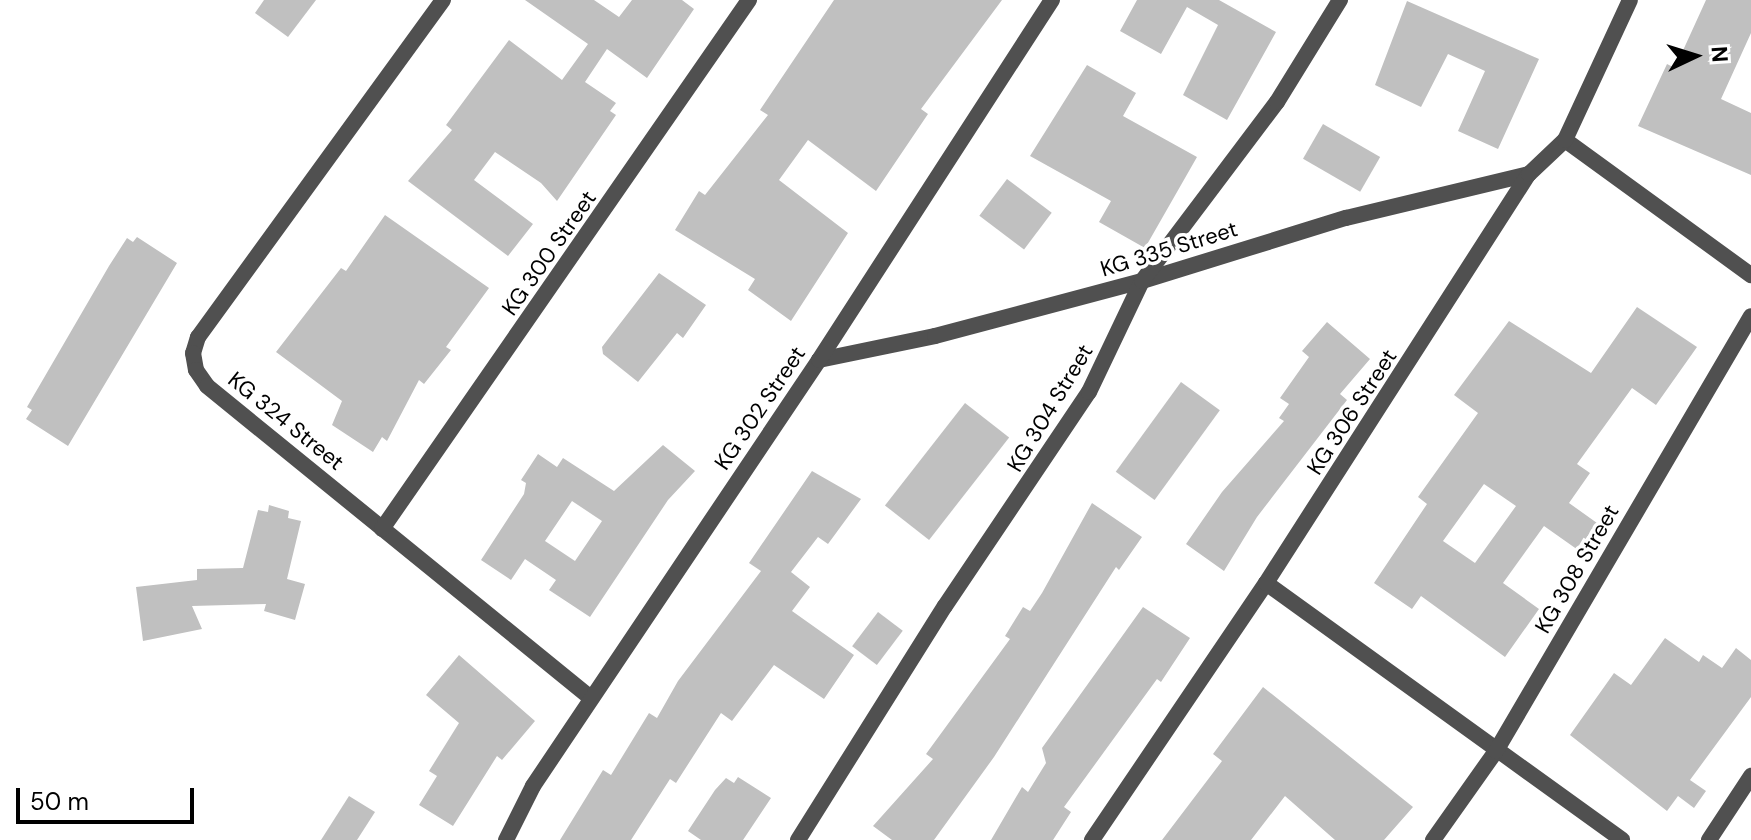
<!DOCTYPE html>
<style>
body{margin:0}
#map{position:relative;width:1751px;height:840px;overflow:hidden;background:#fff;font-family:"DM Sans",sans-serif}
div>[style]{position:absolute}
.building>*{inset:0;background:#c0c0c0;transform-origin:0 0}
.minor>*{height:16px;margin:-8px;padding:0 8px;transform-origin:8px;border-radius:8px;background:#505050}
span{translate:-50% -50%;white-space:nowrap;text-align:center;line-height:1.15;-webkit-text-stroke:7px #fff;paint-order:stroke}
.street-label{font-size:22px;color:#000}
.north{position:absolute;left:1655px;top:16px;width:80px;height:80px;-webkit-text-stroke:6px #fff;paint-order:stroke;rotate:86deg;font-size:22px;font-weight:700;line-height:32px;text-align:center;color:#000}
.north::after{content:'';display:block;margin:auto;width:28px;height:36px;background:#000;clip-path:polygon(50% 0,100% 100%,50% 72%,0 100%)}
.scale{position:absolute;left:16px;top:788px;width:178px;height:36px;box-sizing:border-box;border:4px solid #000;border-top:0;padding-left:10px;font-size:24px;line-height:28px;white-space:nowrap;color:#000;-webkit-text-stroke:6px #fff;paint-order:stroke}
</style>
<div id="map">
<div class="building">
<i style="clip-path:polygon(264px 0,316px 0,288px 37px,255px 13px)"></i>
<i style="clip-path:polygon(525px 0,594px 0,619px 17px,632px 0,682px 0,694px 9px,647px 78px,607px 49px,585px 82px,616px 103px,610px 111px,616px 115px,557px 201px,541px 183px,495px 152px,474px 180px,533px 224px,508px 256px,408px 181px,452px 130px,446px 125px,509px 40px,562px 80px,588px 44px)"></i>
<i style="clip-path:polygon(834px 0,1002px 0,921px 109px,928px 114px,876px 191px,808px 140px,779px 180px,848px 233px,791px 321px,748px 290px,755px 279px,675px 230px,699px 191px,705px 195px,768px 115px,760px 110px)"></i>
<i style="clip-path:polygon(1137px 0,1219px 0,1276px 32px,1227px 120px,1183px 95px,1218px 25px,1187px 7px,1161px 54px,1120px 31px)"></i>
<i style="clip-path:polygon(1706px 0,1751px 0,1751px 33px,1721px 99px,1751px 113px,1751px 175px,1638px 126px,1667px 64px,1675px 68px)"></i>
<i style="clip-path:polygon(1407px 1px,1539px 59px,1498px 149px,1458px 131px,1485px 71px,1448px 54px,1421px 107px,1375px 85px)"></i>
<i style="clip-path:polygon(1087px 65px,1136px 93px,1123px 116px,1197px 157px,1145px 248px,1099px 222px,1111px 201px,1030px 156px)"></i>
<i style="left:1323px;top:124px;width:66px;height:40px;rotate:30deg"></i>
<i style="left:1007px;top:179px;width:56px;height:46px;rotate:37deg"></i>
<i style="clip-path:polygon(385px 215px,489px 288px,446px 347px,451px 350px,424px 384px,419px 380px,387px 441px,382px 437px,373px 452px,332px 425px,342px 401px,276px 352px,341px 268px,346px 271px)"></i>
<i style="clip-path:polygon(137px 237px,177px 263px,68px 446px,26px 419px,32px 410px,27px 407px,109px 266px,127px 238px,133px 242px)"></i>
<i style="clip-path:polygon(659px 273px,706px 305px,683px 338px,677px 333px,638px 382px,603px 354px,602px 347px)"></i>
<i style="clip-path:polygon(evenodd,1637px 307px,1697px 347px,1656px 405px,1632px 388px,1577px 464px,1590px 473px,1569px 503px,1597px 523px,1578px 550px,1544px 526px,1503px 583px,1539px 609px,1505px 657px,1421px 596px,1412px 609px,1374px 583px,1427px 504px,1418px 497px,1478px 413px,1454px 395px,1509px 321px,1591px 373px,1637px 307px,1484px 484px,1516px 506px,1475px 563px,1443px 541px,1484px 484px)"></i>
<i style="clip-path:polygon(1327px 322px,1370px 359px,1340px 394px,1347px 400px,1257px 517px,1224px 571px,1186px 544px,1222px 492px,1284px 421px,1279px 418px,1289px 404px,1280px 398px,1309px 357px,1302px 351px)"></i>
<i style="left:1181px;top:382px;width:48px;height:111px;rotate:36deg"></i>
<i style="left:965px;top:403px;width:56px;height:130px;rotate:38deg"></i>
<i style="clip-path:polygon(evenodd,663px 445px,695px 471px,668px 500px,590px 617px,549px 590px,556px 580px,525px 559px,511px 580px,481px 560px,524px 494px,526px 483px,521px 480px,538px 454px,557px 467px,563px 458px,614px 491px,663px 445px,572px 501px,602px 521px,575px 561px,545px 541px,572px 501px)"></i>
<i style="clip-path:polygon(812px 471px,861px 499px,828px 544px,818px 537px,791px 572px,810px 587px,792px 611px,854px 655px,824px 699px,774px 665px,732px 721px,721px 713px,676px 783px,670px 779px,631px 840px,560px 840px,603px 770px,611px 775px,649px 713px,657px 718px,678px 681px,761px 571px,749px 563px)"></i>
<i style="clip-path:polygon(1092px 503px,1142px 537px,1119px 570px,1116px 567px,994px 757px,934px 840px,892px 840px,873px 826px,933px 759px,926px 754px,1010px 639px,1005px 636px,1023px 607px,1030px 611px,1042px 593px)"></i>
<i style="clip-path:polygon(269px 505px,289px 511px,288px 518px,301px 521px,287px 579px,305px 584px,295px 620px,264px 611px,266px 604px,192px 606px,202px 629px,143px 641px,136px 587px,197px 580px,197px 569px,243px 568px,258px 510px,268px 512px)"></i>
<i style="clip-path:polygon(1143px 607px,1190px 638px,1161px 682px,1157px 679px,1064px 807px,1071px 812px,1053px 840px,991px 840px,1022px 787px,1028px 792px,1046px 763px,1042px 748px)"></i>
<i style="left:878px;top:612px;width:31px;height:43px;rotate:37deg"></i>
<i style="clip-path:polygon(1665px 638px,1699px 662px,1703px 655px,1722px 668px,1736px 648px,1751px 660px,1751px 697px,1690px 780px,1706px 791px,1694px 808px,1678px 796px,1667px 811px,1570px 735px,1614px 673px,1631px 685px)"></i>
<i style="clip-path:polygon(459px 655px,535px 721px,502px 760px,497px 756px,453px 826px,419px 805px,437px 776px,429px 771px,459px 723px,426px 695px)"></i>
<i style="clip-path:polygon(1263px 687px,1413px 807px,1384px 840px,1335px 840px,1285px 796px,1251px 840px,1162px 840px,1222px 761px,1213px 754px)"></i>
<i style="clip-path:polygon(738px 777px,771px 798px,743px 840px,701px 840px,688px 831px,715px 790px,726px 778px,734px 783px)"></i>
<i style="clip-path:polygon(349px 796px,375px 812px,357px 840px,321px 840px)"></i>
</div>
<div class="minor">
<i style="left:443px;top:0;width:417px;rotate:126deg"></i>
<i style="left:198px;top:337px;width:17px;rotate:107deg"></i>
<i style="left:193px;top:353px;width:17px;rotate:80deg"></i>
<i style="left:196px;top:370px;width:19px;rotate:55deg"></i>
<i style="left:207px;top:386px;width:493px;rotate:39.1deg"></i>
<i style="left:1565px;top:140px;width:230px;rotate:36deg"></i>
<i style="left:819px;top:360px;width:118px;rotate:-11.7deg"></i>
<i style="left:935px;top:336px;width:214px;rotate:-14.9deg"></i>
<i style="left:1142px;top:281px;width:214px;rotate:-17.2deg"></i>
<i style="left:1346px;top:218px;width:188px;rotate:-13.5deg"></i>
<i style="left:382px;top:529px;width:644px;rotate:-55.25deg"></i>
<i style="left:1266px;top:583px;width:439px;rotate:35.8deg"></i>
<i style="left:506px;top:840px;width:60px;rotate:-63.4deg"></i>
<i style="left:533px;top:786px;width:513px;rotate:-56.12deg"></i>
<i style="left:819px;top:360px;width:429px;rotate:-57.1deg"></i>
<i style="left:798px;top:840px;width:276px;rotate:-57.9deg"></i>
<i style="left:945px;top:606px;width:258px;rotate:-56.1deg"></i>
<i style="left:1089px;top:392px;width:123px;rotate:-64.5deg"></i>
<i style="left:1142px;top:281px;width:224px;rotate:-53deg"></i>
<i style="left:1277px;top:102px;width:120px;rotate:-58.3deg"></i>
<i style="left:1092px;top:840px;width:310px;rotate:-55.9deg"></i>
<i style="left:1266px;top:583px;width:486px;rotate:-57.3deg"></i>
<i style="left:1529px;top:174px;width:50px;rotate:-43.4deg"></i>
<i style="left:1565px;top:140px;width:154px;rotate:-65.1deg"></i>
<i style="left:1433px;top:840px;width:109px;rotate:-54.7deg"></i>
<i style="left:1496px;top:751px;width:504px;rotate:-59.62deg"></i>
<i style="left:1709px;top:840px;width:77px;rotate:-56.7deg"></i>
</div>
<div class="street-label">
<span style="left:1169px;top:249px;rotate:-17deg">KG 335 Street</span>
<span style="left:549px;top:253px;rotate:-55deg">KG 300 Street</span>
<span style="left:760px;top:408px;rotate:-56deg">KG 302 Street</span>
<span style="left:1050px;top:408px;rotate:-59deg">KG 304 Street</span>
<span style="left:1352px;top:412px;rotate:-57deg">KG 306 Street</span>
<span style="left:286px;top:421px;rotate:39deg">KG 324 Street</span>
<span style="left:1577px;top:569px;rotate:-60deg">KG 308 Street</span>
</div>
<div class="north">N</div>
<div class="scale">50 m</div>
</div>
